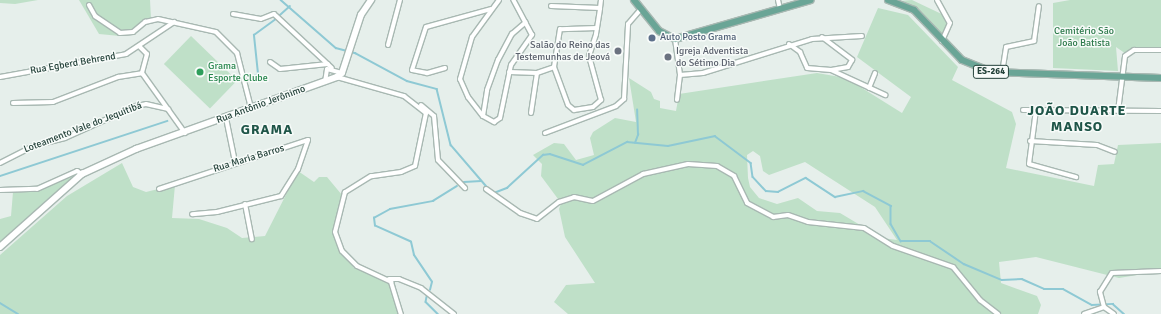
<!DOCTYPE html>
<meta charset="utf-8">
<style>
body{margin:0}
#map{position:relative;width:1161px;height:314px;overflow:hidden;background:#e6efeb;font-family:Signika,sans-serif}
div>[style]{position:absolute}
.green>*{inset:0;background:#bfe0c8;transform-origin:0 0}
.stream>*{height:1.5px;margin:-0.75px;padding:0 0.75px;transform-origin:0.75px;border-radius:0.75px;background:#8ec9d4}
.roads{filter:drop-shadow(1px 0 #a8b8b2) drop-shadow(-1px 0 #a8b8b2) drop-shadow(0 1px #a8b8b2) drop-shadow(0 -1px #a8b8b2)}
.street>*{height:4px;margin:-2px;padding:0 2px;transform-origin:2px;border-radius:2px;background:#fff}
.secondary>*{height:5.5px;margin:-2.75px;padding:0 2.75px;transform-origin:2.75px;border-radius:2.75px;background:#fff}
.primary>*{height:6px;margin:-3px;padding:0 3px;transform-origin:3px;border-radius:3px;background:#6aa596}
.dots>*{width:11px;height:11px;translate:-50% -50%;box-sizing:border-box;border:2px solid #f7fbf9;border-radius:50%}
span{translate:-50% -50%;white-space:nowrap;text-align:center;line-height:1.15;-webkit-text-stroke:3px #f7fbf9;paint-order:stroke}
.shield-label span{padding:1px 3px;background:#f7fbf9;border:1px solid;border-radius:3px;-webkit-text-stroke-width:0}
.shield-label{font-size:9px;color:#24423a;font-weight:700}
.park-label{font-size:10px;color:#2d7a4b}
.service-label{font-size:10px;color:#4e5e75}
.left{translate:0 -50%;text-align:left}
.worship-label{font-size:10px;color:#5b616d}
.right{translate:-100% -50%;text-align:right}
.street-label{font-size:10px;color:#24423a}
.leisure-label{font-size:10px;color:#27864d}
.district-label{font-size:14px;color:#1f5548;font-weight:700;letter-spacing:1px}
</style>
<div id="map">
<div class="green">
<i style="clip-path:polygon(0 0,38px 0,15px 4px,0 3px)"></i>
<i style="clip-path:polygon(79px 0,150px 0,151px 19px,120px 36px,99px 34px)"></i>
<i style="clip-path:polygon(912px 0,950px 18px,942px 43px,910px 6px,899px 1px)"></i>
<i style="clip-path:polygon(1070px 0,1161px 0,1161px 48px,1126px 54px,1116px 47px,1118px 71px,1053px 68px,1053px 3px)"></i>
<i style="clip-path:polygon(evenodd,878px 8px,908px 15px,958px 67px,952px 80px,1012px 112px,1016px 124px,1006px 168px,1094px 186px,1098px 165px,1114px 164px,1118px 145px,1161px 143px,1161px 271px,1119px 278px,1036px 257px,999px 262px,1001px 283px,1037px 296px,1041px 305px,1038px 314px,568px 314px,554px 302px,566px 285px,595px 283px,565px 237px,559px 209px,561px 203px,541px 176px,542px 164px,533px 155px,554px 143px,564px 144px,576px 160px,594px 155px,590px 138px,593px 132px,615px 118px,636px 122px,629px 78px,651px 92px,654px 99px,660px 101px,660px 108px,676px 111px,679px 94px,817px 73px,846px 78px,902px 113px,911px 97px,857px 57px,878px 8px,753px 151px,760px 156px,763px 171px,769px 175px,805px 162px,875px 207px,897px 240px,882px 238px,840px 213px,817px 211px,798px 198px,777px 204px,759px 198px,750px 187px,748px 178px,747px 155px,753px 151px)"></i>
<i style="left:191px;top:36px;width:64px;height:39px;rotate:44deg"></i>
<i style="clip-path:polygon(122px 163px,133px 187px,146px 192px,175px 185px,172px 218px,199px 219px,227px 228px,242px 238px,265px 236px,298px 171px,314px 182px,319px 177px,327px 177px,342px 195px,335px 242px,354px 268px,394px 279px,401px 314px,0 314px,0 255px,67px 196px)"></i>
<i style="clip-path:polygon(84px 171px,61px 188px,0 245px,0 219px,11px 216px,13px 192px,34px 192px)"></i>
</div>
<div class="stream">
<i style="left:281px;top:0;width:73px;rotate:41.1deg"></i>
<i style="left:336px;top:48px;width:20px;rotate:15deg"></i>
<i style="left:355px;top:53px;width:59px;rotate:28.3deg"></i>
<i style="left:407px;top:81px;width:31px;rotate:15deg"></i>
<i style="left:437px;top:89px;width:58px;rotate:76deg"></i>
<i style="left:451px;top:145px;width:57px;rotate:49.3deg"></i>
<i style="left:280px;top:15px;width:13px;rotate:-42deg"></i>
<i style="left:249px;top:79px;width:10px;rotate:-29deg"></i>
<i style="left:258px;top:74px;width:39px;rotate:-96deg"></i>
<i style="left:254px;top:35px;width:27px;rotate:-36deg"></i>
<i style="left:635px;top:143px;width:9px;rotate:-69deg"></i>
<i style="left:638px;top:135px;width:25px;rotate:-92deg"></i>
<i style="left:0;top:176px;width:176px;rotate:-18.2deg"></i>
<i style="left:464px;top:182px;width:17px;rotate:-3deg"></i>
<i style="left:494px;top:193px;width:14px;rotate:-21deg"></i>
<i style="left:507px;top:188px;width:49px;rotate:-42.5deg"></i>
<i style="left:543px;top:155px;width:7px;rotate:-8deg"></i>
<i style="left:550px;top:154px;width:35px;rotate:18deg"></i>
<i style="left:583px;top:165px;width:50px;rotate:-27.6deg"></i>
<i style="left:627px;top:142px;width:41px;rotate:5.6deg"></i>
<i style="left:668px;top:146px;width:48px;rotate:-12deg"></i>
<i style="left:715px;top:136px;width:45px;rotate:36.9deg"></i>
<i style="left:751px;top:163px;width:14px;rotate:82deg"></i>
<i style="left:753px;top:177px;width:19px;rotate:47deg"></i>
<i style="left:766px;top:191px;width:12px;rotate:5deg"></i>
<i style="left:778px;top:192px;width:31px;rotate:-27deg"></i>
<i style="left:806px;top:178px;width:35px;rotate:33deg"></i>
<i style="left:835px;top:197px;width:29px;rotate:-12deg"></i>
<i style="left:863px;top:191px;width:32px;rotate:28deg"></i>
<i style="left:891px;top:206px;width:18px;rotate:90deg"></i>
<i style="left:891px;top:224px;width:20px;rotate:60deg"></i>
<i style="left:901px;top:241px;width:29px"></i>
<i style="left:930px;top:241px;width:41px;rotate:34.1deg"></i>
<i style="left:964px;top:264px;width:41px;rotate:22.8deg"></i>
<i style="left:1002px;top:280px;width:20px;rotate:-3deg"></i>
<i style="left:1022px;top:279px;width:24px;rotate:24deg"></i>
<i style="left:1044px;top:289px;width:19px"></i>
<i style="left:1063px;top:289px;width:33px;rotate:29deg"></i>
<i style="left:1092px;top:305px;width:21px;rotate:-3deg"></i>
<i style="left:1113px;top:304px;width:15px;rotate:42deg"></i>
<i style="left:430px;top:290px;width:8px;rotate:-76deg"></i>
<i style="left:432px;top:282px;width:32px;rotate:-124deg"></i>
<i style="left:414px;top:255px;width:13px;rotate:-103deg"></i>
<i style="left:411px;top:242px;width:39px;rotate:-156deg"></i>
<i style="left:375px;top:226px;width:8px;rotate:-97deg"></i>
<i style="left:374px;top:218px;width:18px;rotate:-29deg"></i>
<i style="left:390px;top:209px;width:44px;rotate:-10.5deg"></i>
<i style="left:433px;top:201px;width:28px;rotate:-32deg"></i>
<i style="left:427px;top:297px;width:5px;rotate:101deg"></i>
<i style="left:426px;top:302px;width:17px;rotate:45deg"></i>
<i style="left:0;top:303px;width:21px;rotate:31deg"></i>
</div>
<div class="roads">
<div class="street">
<i style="left:499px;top:0;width:46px;rotate:126.1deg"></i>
<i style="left:472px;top:37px;width:44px;rotate:105.9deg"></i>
<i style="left:460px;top:79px;width:20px;rotate:66deg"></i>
<i style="left:468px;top:97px;width:24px;rotate:52deg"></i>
<i style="left:483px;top:116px;width:13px;rotate:29deg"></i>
<i style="left:494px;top:122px;width:7px;rotate:-34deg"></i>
<i style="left:500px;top:118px;width:54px;rotate:-78.3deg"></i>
<i style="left:511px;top:65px;width:37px;rotate:-55deg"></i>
<i style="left:532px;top:35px;width:40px;rotate:-118deg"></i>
<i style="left:778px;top:0;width:9px;rotate:77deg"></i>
<i style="left:937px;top:0;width:26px;rotate:61deg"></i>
<i style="left:950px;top:23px;width:20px;rotate:114deg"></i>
<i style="left:89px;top:5px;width:13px;rotate:61deg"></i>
<i style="left:95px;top:16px;width:30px;rotate:34deg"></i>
<i style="left:120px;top:33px;width:13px;rotate:-4deg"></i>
<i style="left:133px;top:32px;width:16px;rotate:-40deg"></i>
<i style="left:145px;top:22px;width:13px;rotate:-13deg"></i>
<i style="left:158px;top:19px;width:59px;rotate:12.6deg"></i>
<i style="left:216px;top:32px;width:30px;rotate:45deg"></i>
<i style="left:237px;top:53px;width:57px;rotate:75.7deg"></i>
<i style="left:551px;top:6px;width:49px;rotate:2.3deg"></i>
<i style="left:233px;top:14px;width:28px;rotate:10deg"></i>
<i style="left:261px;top:19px;width:14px;rotate:-21deg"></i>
<i style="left:274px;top:14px;width:79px;rotate:43deg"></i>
<i style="left:597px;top:28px;width:37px;rotate:178deg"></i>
<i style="left:560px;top:29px;width:38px;rotate:99deg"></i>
<i style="left:554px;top:67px;width:40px;rotate:69.8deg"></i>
<i style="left:568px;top:105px;width:8px;rotate:40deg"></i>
<i style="left:574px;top:110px;width:19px;rotate:-9deg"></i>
<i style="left:593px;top:107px;width:11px;rotate:-41deg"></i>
<i style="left:601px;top:100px;width:46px;rotate:-105.3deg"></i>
<i style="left:589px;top:56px;width:23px;rotate:-72deg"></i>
<i style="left:596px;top:34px;width:6px;rotate:-81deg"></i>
<i style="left:597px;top:28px;width:20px;rotate:-81deg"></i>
<i style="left:600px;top:8px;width:8px;rotate:-83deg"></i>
<i style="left:822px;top:37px;width:38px;rotate:37deg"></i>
<i style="left:852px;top:60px;width:8px;rotate:120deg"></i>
<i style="left:848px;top:67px;width:17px;rotate:170deg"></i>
<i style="left:675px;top:39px;width:36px;rotate:82deg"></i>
<i style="left:680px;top:75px;width:25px;rotate:97deg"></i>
<i style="left:789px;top:44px;width:14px;rotate:36deg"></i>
<i style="left:800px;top:52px;width:17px;rotate:66deg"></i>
<i style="left:807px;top:68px;width:24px;rotate:5deg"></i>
<i style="left:831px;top:70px;width:60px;rotate:24.8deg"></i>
<i style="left:388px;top:45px;width:47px;rotate:-75.1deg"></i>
<i style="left:139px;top:46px;width:11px;rotate:45deg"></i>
<i style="left:147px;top:54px;width:20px;rotate:105deg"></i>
<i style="left:142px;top:73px;width:74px;rotate:54.4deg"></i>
<i style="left:270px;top:62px;width:12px;rotate:35deg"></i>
<i style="left:280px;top:69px;width:48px;rotate:-5.9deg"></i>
<i style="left:445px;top:68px;width:19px;rotate:164deg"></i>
<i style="left:427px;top:73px;width:15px;rotate:-169deg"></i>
<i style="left:412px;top:70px;width:45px;rotate:-72deg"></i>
<i style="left:426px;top:27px;width:67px;rotate:-15.5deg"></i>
<i style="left:509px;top:72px;width:28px;rotate:2deg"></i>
<i style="left:537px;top:73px;width:18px;rotate:-19deg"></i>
<i style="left:1002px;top:73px;width:26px;rotate:-81deg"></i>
<i style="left:1006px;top:47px;width:29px;rotate:-12deg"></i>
<i style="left:1034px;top:41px;width:35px;rotate:-82deg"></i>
<i style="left:680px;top:75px;width:23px;rotate:-5deg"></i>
<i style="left:703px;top:73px;width:114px;rotate:-17.3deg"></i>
<i style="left:812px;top:39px;width:50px;rotate:-3.4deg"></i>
<i style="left:0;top:77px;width:128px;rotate:-10.3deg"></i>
<i style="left:126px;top:54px;width:58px;rotate:-33.7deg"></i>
<i style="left:337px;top:77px;width:70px;rotate:15.8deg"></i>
<i style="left:404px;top:96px;width:28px;rotate:38deg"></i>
<i style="left:426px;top:113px;width:54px;rotate:101.7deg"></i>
<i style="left:415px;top:166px;width:15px;rotate:157deg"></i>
<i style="left:401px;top:172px;width:30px;rotate:172deg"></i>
<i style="left:371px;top:176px;width:31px;rotate:148deg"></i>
<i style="left:345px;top:192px;width:41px;rotate:104deg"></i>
<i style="left:335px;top:232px;width:20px;rotate:70deg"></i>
<i style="left:342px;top:251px;width:21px;rotate:45deg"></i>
<i style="left:357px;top:266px;width:38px;rotate:25deg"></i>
<i style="left:391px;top:282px;width:34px;rotate:73deg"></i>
<i style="left:325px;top:82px;width:13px;rotate:-81deg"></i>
<i style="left:327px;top:69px;width:16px;rotate:15deg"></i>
<i style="left:869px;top:88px;width:16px;rotate:-68deg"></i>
<i style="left:13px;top:103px;width:40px;rotate:-1.4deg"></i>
<i style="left:53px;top:102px;width:70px;rotate:-21deg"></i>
<i style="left:118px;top:77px;width:24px;rotate:-9deg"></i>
<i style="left:421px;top:105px;width:17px;rotate:40deg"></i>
<i style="left:434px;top:116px;width:44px;rotate:84.8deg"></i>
<i style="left:438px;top:160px;width:39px;rotate:46deg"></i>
<i style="left:1023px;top:110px;width:138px;rotate:0.4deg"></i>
<i style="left:1036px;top:110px;width:54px;rotate:97.4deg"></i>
<i style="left:1029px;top:164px;width:49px;rotate:15.5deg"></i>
<i style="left:1118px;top:111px;width:55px;rotate:-82.7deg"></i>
<i style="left:1125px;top:56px;width:11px;rotate:-34deg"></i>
<i style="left:1134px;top:50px;width:27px"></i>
<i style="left:531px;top:113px;width:40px;rotate:-81.5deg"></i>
<i style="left:483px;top:116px;width:26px;rotate:-81deg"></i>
<i style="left:487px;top:90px;width:32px;rotate:-70deg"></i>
<i style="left:498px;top:60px;width:30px;rotate:-62deg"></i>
<i style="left:512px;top:34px;width:18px;rotate:-41deg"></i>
<i style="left:226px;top:118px;width:45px;rotate:78.4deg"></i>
<i style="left:545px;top:133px;width:76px;rotate:-20.8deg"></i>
<i style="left:616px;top:106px;width:11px;rotate:-41deg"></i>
<i style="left:624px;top:99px;width:75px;rotate:-86.9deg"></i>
<i style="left:628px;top:24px;width:20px;rotate:-49deg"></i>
<i style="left:1030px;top:141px;width:67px;rotate:3.4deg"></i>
<i style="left:1097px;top:145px;width:19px;rotate:21deg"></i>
<i style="left:0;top:163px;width:37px;rotate:-27deg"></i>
<i style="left:33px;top:146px;width:33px;rotate:-14deg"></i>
<i style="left:65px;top:138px;width:78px;rotate:-24.3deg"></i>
<i style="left:136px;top:106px;width:10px;rotate:-11deg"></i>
<i style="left:146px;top:104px;width:23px;rotate:13deg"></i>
<i style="left:159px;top:189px;width:157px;rotate:-18.2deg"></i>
<i style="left:308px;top:140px;width:31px;rotate:109deg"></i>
<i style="left:298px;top:169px;width:32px;rotate:122deg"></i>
<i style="left:281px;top:196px;width:66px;rotate:166deg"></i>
<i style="left:217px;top:212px;width:25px;rotate:175deg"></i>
<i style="left:486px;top:189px;width:42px;rotate:35.2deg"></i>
<i style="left:520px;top:213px;width:18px;rotate:19deg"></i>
<i style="left:537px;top:219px;width:28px;rotate:-38deg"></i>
<i style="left:559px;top:202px;width:16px;rotate:-18deg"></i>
<i style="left:574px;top:197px;width:19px;rotate:12deg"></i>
<i style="left:593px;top:201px;width:57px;rotate:-28.4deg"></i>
<i style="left:643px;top:174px;width:46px;rotate:-12.5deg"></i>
<i style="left:688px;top:164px;width:29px;rotate:4deg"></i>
<i style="left:717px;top:166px;width:20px;rotate:30deg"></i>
<i style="left:734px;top:176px;width:30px;rotate:64deg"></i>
<i style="left:747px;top:203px;width:30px;rotate:28deg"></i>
<i style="left:773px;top:217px;width:15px;rotate:-8deg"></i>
<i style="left:788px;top:215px;width:21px;rotate:19deg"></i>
<i style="left:808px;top:222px;width:56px;rotate:6.1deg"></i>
<i style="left:864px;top:228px;width:34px;rotate:32deg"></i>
<i style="left:893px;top:246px;width:64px;rotate:19.3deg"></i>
<i style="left:953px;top:267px;width:43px;rotate:50.7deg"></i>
<i style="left:980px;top:300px;width:23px;rotate:38deg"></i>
<i style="left:0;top:190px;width:37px;rotate:-2deg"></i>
<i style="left:37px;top:189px;width:44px;rotate:-24.2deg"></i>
<i style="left:77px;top:171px;width:6px;rotate:31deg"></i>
<i style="left:245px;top:204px;width:36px;rotate:79deg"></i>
<i style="left:389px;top:279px;width:10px"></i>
<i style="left:399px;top:279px;width:24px;rotate:22deg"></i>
<i style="left:421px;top:288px;width:42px;rotate:38.2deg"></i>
<i style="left:1104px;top:307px;width:16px;rotate:-105deg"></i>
<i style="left:1100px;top:292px;width:22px;rotate:-58deg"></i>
<i style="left:1112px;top:273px;width:49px;rotate:-2.3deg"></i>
<i style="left:1084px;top:314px;width:21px;rotate:-19deg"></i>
<i style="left:1104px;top:307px;width:12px;rotate:35deg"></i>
</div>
<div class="secondary">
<i style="left:0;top:247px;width:110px;rotate:-41.7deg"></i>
<i style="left:82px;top:174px;width:60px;rotate:-24.8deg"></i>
<i style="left:136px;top:149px;width:214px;rotate:-19.7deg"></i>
<i style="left:337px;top:77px;width:6px;rotate:-39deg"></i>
<i style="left:342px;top:73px;width:61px;rotate:-71.9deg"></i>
<i style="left:361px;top:15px;width:18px;rotate:-56deg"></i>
</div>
<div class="primary">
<i style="left:634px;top:0;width:40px;rotate:51deg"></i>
<i style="left:659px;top:31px;width:18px;rotate:27deg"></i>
<i style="left:675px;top:39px;width:141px;rotate:-16deg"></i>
<i style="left:888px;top:0;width:28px;rotate:21deg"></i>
<i style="left:914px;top:10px;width:69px;rotate:46.2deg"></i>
<i style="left:962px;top:60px;width:31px;rotate:22deg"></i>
<i style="left:991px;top:72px;width:170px;rotate:2deg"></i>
</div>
</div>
<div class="dots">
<i style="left:652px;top:38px;background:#5c6f8a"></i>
<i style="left:618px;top:51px;background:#6b7280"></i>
<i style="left:668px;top:57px;background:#6b7280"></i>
<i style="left:200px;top:72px;background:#2e9e5b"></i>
</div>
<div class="shield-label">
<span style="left:991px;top:72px">ES-264</span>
</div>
<div class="park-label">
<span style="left:1084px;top:37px">Cemitério São<br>João Batista</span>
</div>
<div class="service-label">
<span class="left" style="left:660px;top:38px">Auto Posto Grama</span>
</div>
<div class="worship-label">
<span class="right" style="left:610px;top:51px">Salão do Reino das<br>Testemunhas de Jeová</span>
<span class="left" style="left:676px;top:57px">Igreja Adventista<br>do Sétimo Dia</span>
</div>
<div class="street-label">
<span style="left:73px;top:64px;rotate:-10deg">Rua Egberd Behrend</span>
<span style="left:261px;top:105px;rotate:-20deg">Rua Antônio Jerônimo</span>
<span style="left:83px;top:128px;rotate:-21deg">Loteamento Vale do Jequitibá</span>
<span style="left:249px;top:159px;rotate:-17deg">Rua Maria Barros</span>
</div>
<div class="leisure-label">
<span class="left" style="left:208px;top:72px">Grama<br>Esporte Clube</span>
</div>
<div class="district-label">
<span style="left:1077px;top:119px">JOÃO DUARTE<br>MANSO</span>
<span style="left:267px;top:130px">GRAMA</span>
</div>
</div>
